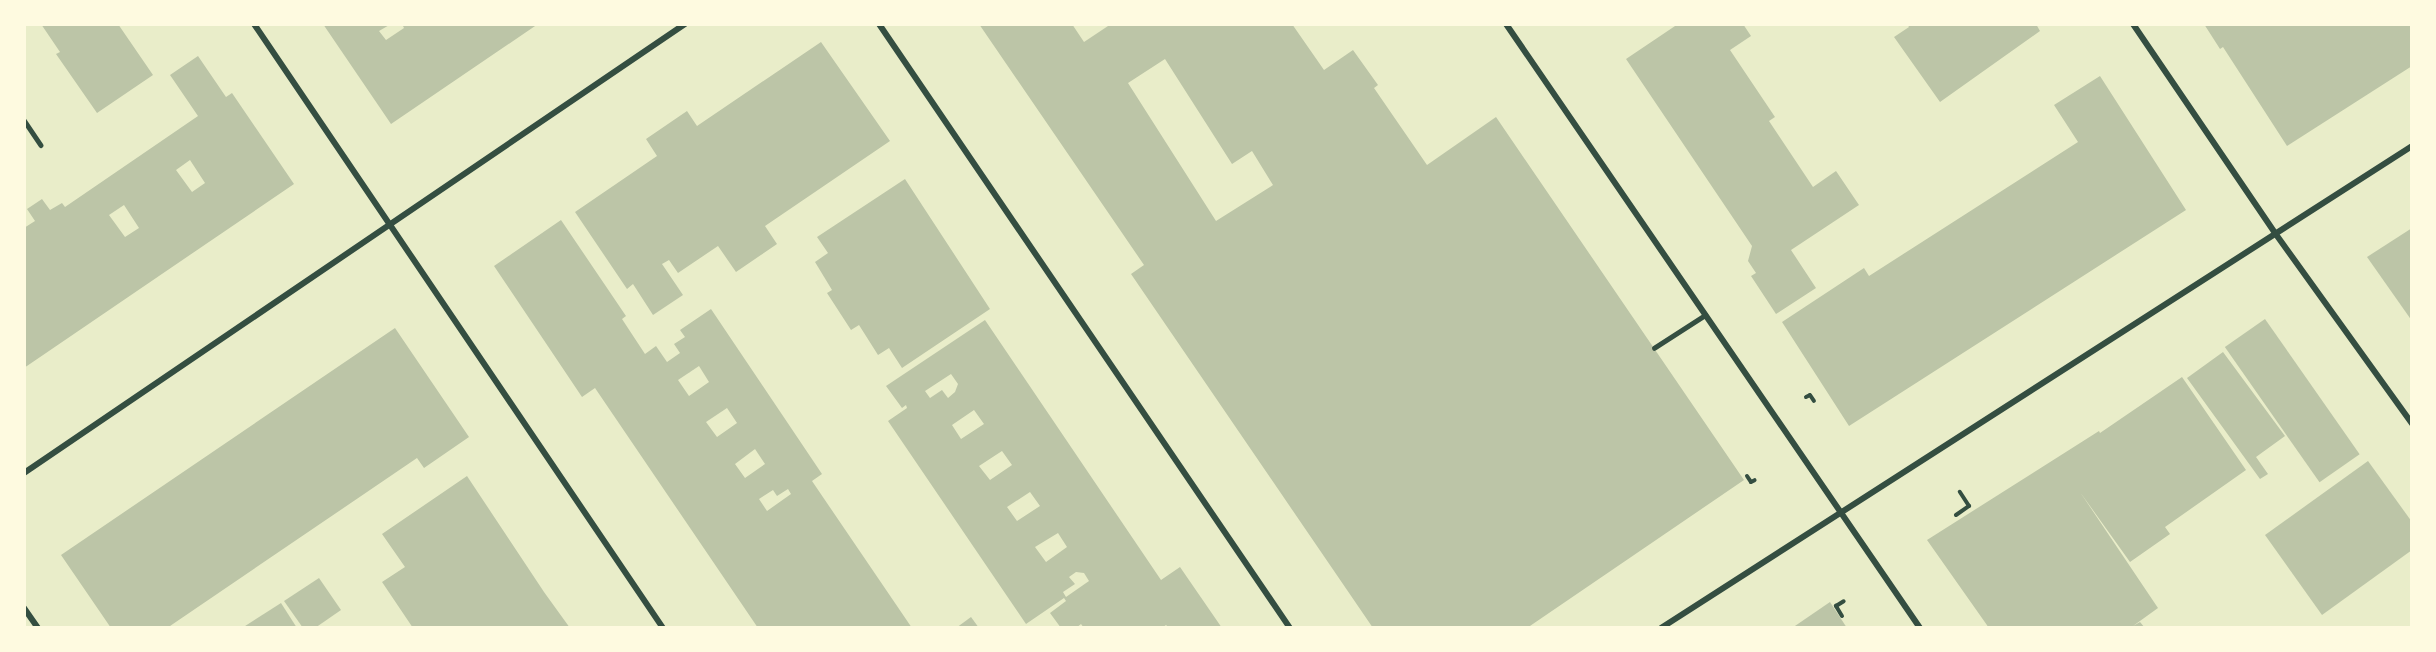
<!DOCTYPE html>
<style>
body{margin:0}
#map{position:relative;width:2436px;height:652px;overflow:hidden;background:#e9edc9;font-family:Figtree,sans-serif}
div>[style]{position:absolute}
.building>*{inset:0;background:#bcc5a7;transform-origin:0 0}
.path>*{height:4px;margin:-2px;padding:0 2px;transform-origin:2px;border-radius:2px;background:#344e41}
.service>*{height:4.5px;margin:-2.25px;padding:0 2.25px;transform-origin:2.25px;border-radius:2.25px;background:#344e41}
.minor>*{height:6px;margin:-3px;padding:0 3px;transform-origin:3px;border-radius:3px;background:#344e41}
span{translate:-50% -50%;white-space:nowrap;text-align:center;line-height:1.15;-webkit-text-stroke:4.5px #fefae0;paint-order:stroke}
.frame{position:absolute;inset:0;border:26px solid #fefae0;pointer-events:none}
</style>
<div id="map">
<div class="building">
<i style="clip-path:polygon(41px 24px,118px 24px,153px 75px,97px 113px,56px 54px,60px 52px)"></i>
<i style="clip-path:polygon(323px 24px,391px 24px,379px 31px,386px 40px,404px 28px,402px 24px,538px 24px,391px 124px)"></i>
<i style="clip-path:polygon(evenodd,979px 24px,1072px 24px,1084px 42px,1111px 24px,1292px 24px,1324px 70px,1353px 50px,1378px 85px,1374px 88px,1427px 165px,1496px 117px,1744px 480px,1527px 628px,1373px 628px,1131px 274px,1144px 265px,979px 24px,1165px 59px,1232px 164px,1252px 151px,1273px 185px,1216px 221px,1128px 83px,1165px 59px)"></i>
<i style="clip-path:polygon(1678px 24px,1743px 24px,1751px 36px,1730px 50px,1775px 117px,1769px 121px,1813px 187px,1836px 171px,1859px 205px,1791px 250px,1816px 288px,1776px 314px,1751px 276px,1756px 273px,1748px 261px,1752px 246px,1626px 59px)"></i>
<i style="clip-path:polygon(1907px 24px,2036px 24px,2040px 31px,1940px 102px,1894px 37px,1909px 27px)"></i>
<i style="clip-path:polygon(2204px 24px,2412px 24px,2412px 66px,2287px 146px,2223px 47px,2220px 49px)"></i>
<i style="clip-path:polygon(821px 42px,890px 141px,765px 226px,777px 244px,736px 272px,718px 246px,678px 273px,669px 260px,662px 264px,683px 295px,653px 315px,633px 284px,627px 289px,575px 212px,657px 156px,646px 139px,687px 111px,697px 126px)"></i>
<i style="clip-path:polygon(evenodd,198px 56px,226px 97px,232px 93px,294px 184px,24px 368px,24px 228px,35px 221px,27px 209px,42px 199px,50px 210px,62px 203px,65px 207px,198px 116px,170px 75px,198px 56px,190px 160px,205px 183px,192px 192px,176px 170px,190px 160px,198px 56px,124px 205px,139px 228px,125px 237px,109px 215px,124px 205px)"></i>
<i style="clip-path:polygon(2100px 76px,2186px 210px,1849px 426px,1782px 322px,1864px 268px,1869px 276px,2078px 142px,2054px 105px)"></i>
<i style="clip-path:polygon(905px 179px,990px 309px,902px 368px,889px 348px,878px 355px,859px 325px,851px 330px,827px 293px,832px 290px,815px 262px,828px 253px,817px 237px)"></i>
<i style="clip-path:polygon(evenodd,561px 220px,626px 316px,622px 319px,645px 354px,656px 346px,667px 362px,680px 353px,674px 344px,685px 337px,680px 330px,711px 309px,822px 474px,812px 481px,912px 628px,758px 628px,595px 388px,582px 397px,494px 266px,561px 220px,699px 366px,709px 382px,689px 396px,678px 380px,699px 366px,561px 220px,727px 408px,737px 423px,717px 437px,706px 422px,727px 408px,561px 220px,755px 449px,765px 464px,745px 478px,735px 464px,755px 449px,561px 220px,788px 489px,791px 494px,767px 511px,759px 499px,773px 490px,777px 496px,788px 489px)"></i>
<i style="clip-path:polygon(2412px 228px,2412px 321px,2367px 257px)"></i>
<i style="left:2265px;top:319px;width:165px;height:49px;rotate:55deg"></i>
<i style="clip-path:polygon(evenodd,985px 320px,1161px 580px,1180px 567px,1222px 628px,1169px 628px,1166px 625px,1162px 628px,1084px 628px,1081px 624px,1076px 628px,1061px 628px,1050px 613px,1066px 601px,1064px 598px,1026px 624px,888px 421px,907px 408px,906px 405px,902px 408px,886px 386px,985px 320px,951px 374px,958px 384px,955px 392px,948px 398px,942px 390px,930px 398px,925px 391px,951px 374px,985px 320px,974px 410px,984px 424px,961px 439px,952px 425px,974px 410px,985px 320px,1002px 451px,1012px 465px,990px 480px,979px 466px,1002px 451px,985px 320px,1030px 492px,1040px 506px,1017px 521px,1007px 507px,1030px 492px,985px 320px,1058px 533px,1067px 547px,1046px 562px,1035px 547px,1058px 533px,985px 320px,1076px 572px,1084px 573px,1089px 581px,1066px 597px,1063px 592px,1075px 584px,1069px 577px,1076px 572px)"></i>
<i style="clip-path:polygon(395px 328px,469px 437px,424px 468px,417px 458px,170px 626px,171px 628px,111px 628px,61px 555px)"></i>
<i style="clip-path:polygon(2223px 352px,2285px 436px,2256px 457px,2268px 474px,2260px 479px,2187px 378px)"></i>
<i style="clip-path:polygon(2182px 377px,2246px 470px,2165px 527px,2170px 534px,2130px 562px,2080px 492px,2158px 608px,2133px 626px,2140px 622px,2145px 628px,1989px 628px,1927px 540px,2099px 431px,2100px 433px)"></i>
<i style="clip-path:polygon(2368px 461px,2412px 522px,2412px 550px,2322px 615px,2265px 535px)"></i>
<i style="clip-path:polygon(467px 476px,544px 592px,570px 628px,413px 628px,382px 582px,405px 567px,382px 534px)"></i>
<i style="clip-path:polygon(319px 578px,341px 610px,315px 628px,303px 628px,284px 601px)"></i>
<i style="clip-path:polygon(1830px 602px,1847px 628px,1792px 628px)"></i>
<i style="clip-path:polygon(281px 603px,297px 628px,242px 628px)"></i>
<i style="clip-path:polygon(971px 617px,979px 628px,956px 628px)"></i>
</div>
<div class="path">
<i style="left:1806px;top:397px;width:4px;rotate:-27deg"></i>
<i style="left:1810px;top:395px;width:7px;rotate:56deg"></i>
<i style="left:1747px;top:476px;width:7px;rotate:56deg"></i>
<i style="left:1751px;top:482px;width:4px;rotate:-27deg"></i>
<i style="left:1956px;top:515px;width:16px;rotate:-35deg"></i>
<i style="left:1969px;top:506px;width:17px;rotate:-123deg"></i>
<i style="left:1842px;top:616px;width:12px;rotate:-121deg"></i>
<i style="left:1836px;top:606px;width:9px;rotate:-32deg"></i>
</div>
<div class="service">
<i style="left:24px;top:120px;width:30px;rotate:56deg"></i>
<i style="left:1654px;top:348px;width:61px;rotate:-32.9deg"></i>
</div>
<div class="minor">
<i style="left:254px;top:24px;width:729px;rotate:55.9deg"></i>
<i style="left:879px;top:24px;width:731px;rotate:55.77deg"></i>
<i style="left:1506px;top:24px;width:732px;rotate:55.57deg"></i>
<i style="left:2133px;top:24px;width:253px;rotate:55.8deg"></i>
<i style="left:2275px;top:233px;width:235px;rotate:54.3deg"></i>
<i style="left:24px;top:473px;width:799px;rotate:-34.19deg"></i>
<i style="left:24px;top:608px;width:24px;rotate:55deg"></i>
<i style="left:1661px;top:628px;width:892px;rotate:-32.69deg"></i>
</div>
<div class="frame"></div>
</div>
